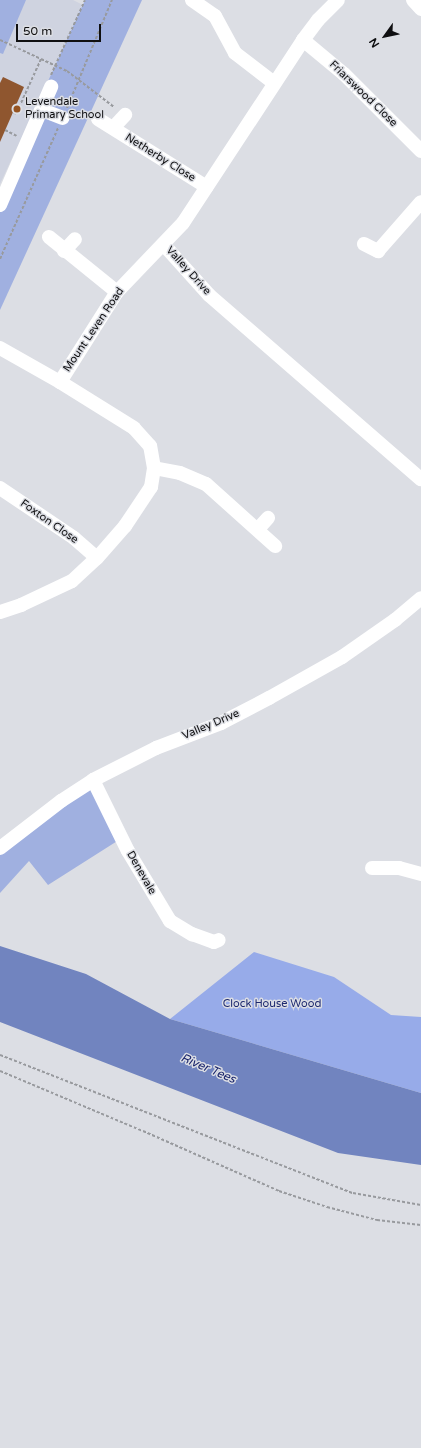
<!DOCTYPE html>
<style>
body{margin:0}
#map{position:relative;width:421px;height:1448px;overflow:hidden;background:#dcdee4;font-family:"Varela Round",sans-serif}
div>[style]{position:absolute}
.built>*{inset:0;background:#cfd3e0}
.green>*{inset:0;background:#a0b0e0}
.forest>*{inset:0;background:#97abe9}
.water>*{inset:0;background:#7184bf}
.building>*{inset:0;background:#8f562f}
.path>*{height:2px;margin-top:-1px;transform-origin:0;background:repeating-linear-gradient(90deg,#989a9e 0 3px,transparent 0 5px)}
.street>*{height:14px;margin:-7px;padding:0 7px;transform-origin:7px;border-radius:7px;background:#fff}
.dots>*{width:11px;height:11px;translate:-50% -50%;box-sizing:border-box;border:2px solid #dcdee4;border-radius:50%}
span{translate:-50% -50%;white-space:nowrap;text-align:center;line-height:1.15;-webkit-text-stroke:3px #dcdee4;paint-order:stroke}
.street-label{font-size:11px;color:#0f0f11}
.poi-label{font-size:11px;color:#0f0f11}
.left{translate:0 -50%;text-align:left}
.park-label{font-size:11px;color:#1c286f}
.water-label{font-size:12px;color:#1a256c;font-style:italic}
.north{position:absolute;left:365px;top:16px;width:40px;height:40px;-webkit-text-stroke:3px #dcdee4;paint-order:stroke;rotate:237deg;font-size:11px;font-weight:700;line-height:16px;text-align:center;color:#0f0f11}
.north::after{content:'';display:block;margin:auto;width:14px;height:18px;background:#0f0f11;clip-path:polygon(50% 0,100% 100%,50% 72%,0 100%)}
.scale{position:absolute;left:16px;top:24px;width:85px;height:18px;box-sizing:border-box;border:2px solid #0f0f11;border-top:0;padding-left:5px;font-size:12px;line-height:14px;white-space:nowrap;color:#0f0f11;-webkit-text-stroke:3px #dcdee4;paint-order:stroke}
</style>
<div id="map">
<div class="built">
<i style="clip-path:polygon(0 0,73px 0,83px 5px,0 184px)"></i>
</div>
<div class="green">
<i style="clip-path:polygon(0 0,26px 0,3px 54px,0 53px)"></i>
<i style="clip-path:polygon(85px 0,142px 0,0 310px,0 204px,48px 81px)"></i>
<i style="clip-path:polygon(93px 780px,122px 838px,48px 885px,29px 861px,0 893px,0 848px)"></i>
</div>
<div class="forest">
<i style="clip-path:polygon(254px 952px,334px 977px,391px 1015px,421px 1017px,421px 1093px,170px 1019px)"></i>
</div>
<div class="water">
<i style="clip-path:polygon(0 946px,86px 974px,170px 1019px,421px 1093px,421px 1165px,338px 1153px,0 1022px)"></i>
</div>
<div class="building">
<i style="clip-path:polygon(3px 77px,24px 87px,0 142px,0 83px)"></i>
</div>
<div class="path">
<i style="left:0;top:40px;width:45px;rotate:24.9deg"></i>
<i style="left:41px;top:59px;width:60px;rotate:114.4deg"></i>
<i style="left:16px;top:114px;width:4px;rotate:-146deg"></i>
<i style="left:41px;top:59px;width:29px;rotate:25deg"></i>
<i style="left:67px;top:71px;width:59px;rotate:37.5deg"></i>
<i style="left:51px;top:75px;width:82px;rotate:-65.6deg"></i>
<i style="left:67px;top:108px;width:117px;rotate:-67.4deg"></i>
<i style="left:5px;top:130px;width:13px;rotate:27deg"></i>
<i style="left:0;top:259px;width:143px;rotate:-66.1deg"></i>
<i style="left:0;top:1055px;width:379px;rotate:21.4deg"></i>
<i style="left:353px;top:1193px;width:69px;rotate:10deg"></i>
<i style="left:0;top:1071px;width:155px;rotate:22.8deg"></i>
<i style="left:143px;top:1131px;width:149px;rotate:23.8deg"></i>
<i style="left:279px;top:1191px;width:51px;rotate:18.4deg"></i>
<i style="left:327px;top:1207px;width:52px;rotate:14.6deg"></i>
<i style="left:377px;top:1220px;width:44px;rotate:6.5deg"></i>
</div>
<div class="street">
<i style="left:192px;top:0;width:28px;rotate:35deg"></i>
<i style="left:215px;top:16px;width:42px;rotate:61.6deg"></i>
<i style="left:235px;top:53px;width:49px;rotate:37.6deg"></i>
<i style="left:413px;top:0;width:12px;rotate:48deg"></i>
<i style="left:303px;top:40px;width:53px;rotate:39.7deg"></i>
<i style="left:344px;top:74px;width:109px;rotate:45deg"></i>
<i style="left:42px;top:110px;width:22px;rotate:21deg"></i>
<i style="left:98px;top:119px;width:128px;rotate:32deg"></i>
<i style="left:113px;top:128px;width:18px;rotate:-47deg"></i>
<i style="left:0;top:205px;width:129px;rotate:-66.6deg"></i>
<i style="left:49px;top:237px;width:87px;rotate:39deg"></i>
<i style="left:364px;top:244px;width:16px;rotate:27deg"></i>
<i style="left:378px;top:251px;width:65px;rotate:-48.7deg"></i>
<i style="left:164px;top:245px;width:67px;rotate:48deg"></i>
<i style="left:209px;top:295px;width:281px;rotate:41deg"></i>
<i style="left:64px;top:251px;width:16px;rotate:-47deg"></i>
<i style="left:0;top:348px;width:69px;rotate:29.5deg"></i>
<i style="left:60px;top:382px;width:107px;rotate:-57.7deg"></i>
<i style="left:117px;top:292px;width:95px;rotate:-46.3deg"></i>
<i style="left:183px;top:223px;width:219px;rotate:-56.7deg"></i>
<i style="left:303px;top:40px;width:25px;rotate:-53deg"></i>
<i style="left:318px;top:20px;width:28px;rotate:-45deg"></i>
<i style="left:154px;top:468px;width:26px;rotate:11deg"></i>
<i style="left:180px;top:473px;width:28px;rotate:23deg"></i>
<i style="left:206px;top:484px;width:93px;rotate:41.9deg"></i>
<i style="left:0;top:488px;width:89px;rotate:34deg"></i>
<i style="left:74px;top:538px;width:30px;rotate:41deg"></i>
<i style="left:258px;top:529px;width:15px;rotate:-48deg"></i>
<i style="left:0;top:612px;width:22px;rotate:-18deg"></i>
<i style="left:21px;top:605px;width:56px;rotate:-25.2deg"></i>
<i style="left:72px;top:581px;width:34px;rotate:-43deg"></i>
<i style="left:97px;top:558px;width:43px;rotate:-48.8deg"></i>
<i style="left:125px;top:526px;width:47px;rotate:-56.3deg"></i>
<i style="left:151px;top:487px;width:19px;rotate:-81deg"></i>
<i style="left:154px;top:468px;width:22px;rotate:-100deg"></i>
<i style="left:150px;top:446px;width:24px;rotate:-132deg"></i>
<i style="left:134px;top:428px;width:87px;rotate:-148.1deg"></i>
<i style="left:93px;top:780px;width:79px;rotate:63.8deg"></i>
<i style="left:128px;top:851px;width:82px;rotate:59deg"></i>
<i style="left:170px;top:921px;width:26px;rotate:31deg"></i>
<i style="left:192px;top:934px;width:23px;rotate:20deg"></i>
<i style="left:214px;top:942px;width:5px;rotate:-22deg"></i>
<i style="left:0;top:848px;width:77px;rotate:-37.6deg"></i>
<i style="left:61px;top:801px;width:38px;rotate:-33deg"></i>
<i style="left:93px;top:780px;width:71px;rotate:-26.9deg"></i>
<i style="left:156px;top:748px;width:70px;rotate:-21deg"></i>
<i style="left:221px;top:723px;width:54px;rotate:-27.5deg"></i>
<i style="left:269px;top:698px;width:84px;rotate:-29.3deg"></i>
<i style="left:342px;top:657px;width:65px;rotate:-34.9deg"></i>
<i style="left:395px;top:620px;width:34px;rotate:-40deg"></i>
<i style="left:372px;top:868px;width:27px"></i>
<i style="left:399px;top:868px;width:23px;rotate:15deg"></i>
</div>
<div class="dots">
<i style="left:17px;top:109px;background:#955322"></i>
</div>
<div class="street-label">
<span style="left:363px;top:94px;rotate:44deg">Friarswood Close</span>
<span style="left:160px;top:158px;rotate:32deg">Netherby Close</span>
<span style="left:188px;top:271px;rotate:48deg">Valley Drive</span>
<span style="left:94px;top:330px;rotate:-56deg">Mount Leven Road</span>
<span style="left:49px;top:522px;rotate:35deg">Foxton Close</span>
<span style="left:211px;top:725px;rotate:-23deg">Valley Drive</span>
<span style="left:141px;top:873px;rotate:60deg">Denevale</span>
</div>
<div class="poi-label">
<span class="left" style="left:25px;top:109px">Levendale<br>Primary School</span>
</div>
<div class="park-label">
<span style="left:272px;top:1004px">Clock House Wood</span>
</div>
<div class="water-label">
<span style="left:208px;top:1069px;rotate:23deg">River Tees</span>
</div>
<div class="north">N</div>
<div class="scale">50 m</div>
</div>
